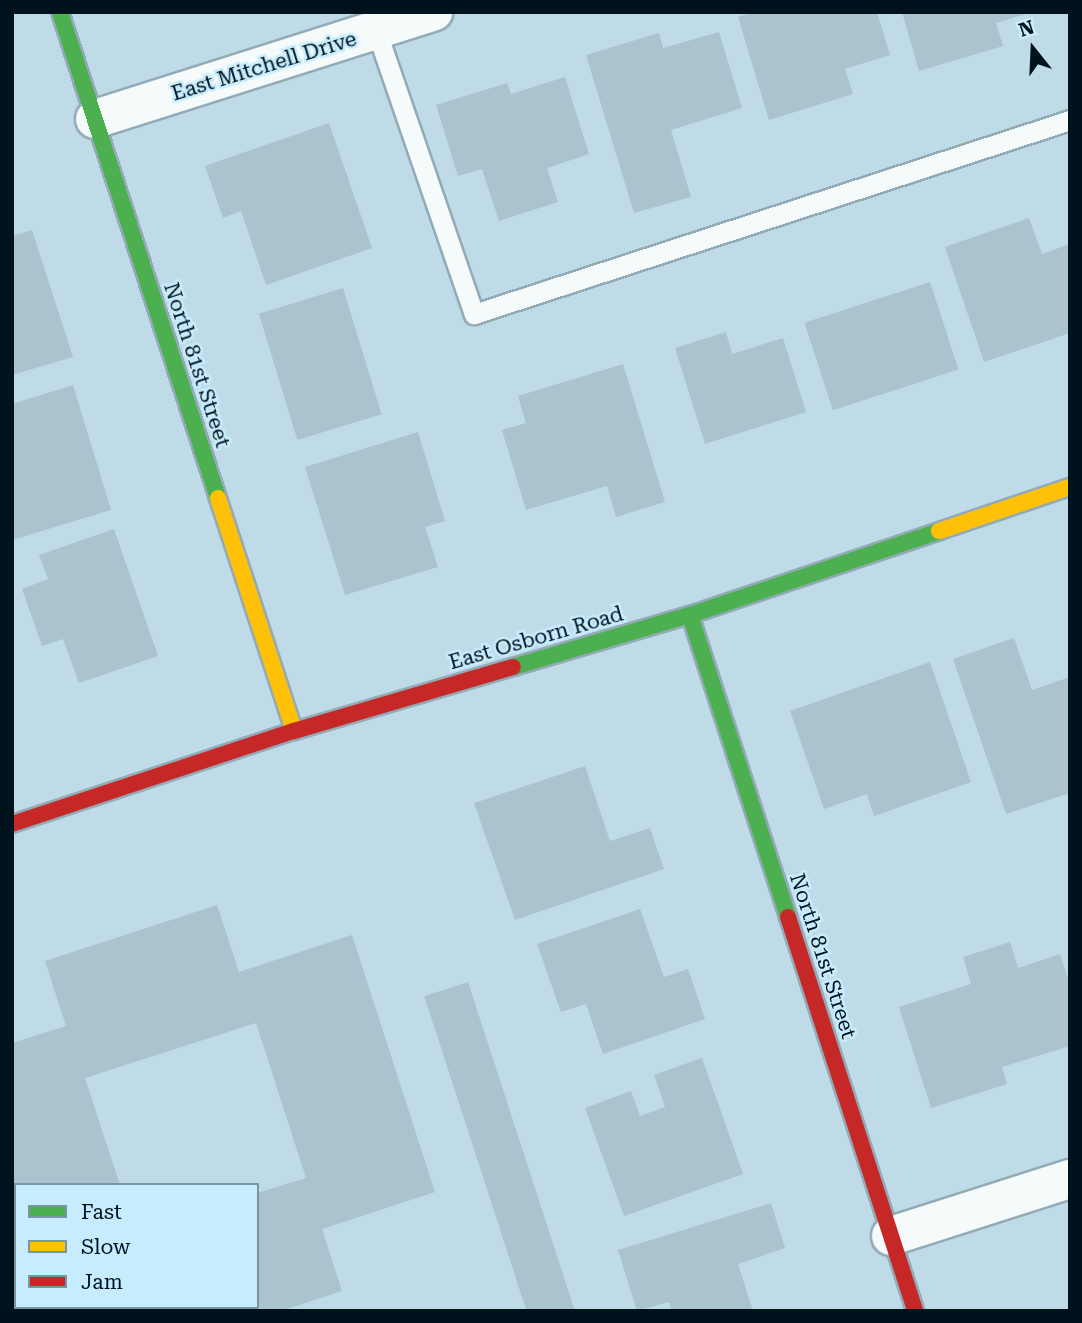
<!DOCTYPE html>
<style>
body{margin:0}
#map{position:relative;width:1082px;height:1323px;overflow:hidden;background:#bfdbe7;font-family:"Roboto Serif",serif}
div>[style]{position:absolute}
.building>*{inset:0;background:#aac3ce;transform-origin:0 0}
.roads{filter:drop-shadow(2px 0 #93abb6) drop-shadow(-2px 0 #93abb6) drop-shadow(0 2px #93abb6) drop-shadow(0 -2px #93abb6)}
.lane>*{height:19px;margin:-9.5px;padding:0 9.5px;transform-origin:9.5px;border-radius:9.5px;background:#f5fafb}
.street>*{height:38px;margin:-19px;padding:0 19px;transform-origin:19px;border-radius:19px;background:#f5fafb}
.fast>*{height:16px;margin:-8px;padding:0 8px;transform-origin:8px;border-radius:8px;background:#4caf50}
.slow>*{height:16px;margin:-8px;padding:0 8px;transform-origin:8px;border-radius:8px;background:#ffc107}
.jam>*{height:16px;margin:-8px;padding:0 8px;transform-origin:8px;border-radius:8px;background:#c62828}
span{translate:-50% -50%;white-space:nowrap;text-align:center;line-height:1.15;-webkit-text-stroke:5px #c7ecfd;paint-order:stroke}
.street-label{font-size:21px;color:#00121c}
.frame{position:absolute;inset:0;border:14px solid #00121c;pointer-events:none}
.legend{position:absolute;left:14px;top:1183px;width:245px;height:126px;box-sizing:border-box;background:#c7ecfd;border:2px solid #7795a3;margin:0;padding:9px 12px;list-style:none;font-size:21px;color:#00121c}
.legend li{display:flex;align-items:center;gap:14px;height:35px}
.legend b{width:35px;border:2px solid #7795a3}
.north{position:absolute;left:998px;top:14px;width:70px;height:70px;-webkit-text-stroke:5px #c7ecfd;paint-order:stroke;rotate:342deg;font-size:19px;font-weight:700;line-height:28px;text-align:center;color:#00121c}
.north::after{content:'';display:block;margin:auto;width:24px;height:32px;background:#00121c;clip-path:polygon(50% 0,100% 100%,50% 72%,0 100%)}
</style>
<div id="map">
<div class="building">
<i style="clip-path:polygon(753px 12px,877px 12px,890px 55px,845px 69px,853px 94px,769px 120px,738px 17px)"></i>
<i style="clip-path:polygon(902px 12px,1029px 12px,1029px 13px,996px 23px,1003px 46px,919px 71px)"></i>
<i style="clip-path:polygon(719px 32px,742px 108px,671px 130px,691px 197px,634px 213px,586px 55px,659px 33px,663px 48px)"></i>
<i style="clip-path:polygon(565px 77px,589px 154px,547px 168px,558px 202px,499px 221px,482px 169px,458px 176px,436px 105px,507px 83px,511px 94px)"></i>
<i style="clip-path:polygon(329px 123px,372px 248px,266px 285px,241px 211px,223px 218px,205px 166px)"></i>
<i style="clip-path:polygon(1029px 218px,1042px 254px,1070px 244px,1070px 333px,984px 362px,945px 247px)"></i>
<i style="clip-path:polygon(32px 230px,73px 357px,12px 375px,12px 236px)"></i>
<i style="left:930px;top:282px;width:92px;height:132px;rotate:72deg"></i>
<i style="left:343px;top:288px;width:132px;height:88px;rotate:73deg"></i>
<i style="clip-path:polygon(726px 332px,732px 354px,783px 338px,806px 412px,705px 444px,675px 348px)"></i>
<i style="clip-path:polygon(623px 364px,665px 502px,616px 517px,607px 486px,526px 510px,502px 430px,526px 423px,518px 396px)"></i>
<i style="clip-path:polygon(73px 385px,111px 510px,12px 540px,12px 404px)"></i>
<i style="clip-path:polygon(418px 432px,445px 521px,425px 527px,438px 567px,345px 595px,305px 467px)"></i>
<i style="clip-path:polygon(114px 529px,158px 656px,79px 683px,63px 639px,42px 646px,22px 589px,48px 579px,39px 555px)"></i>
<i style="clip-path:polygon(1014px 638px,1032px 690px,1070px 677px,1070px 793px,1006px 814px,953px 659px)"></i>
<i style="clip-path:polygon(930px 662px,971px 782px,874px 816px,867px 794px,824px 809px,790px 711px)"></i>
<i style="clip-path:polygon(585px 766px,610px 841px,650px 828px,664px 869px,515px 920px,474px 803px)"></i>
<i style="clip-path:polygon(217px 905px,239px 972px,352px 935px,435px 1192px,322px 1229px,342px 1291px,281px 1311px,158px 1307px,257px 1307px,257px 1193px,306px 1178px,256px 1023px,85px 1078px,120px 1185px,16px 1185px,16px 1255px,12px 1246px,12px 1043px,66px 1026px,45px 961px)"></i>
<i style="clip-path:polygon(640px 909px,664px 977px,688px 969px,705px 1019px,603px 1054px,586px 1004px,561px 1012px,537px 944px)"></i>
<i style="clip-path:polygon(1010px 942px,1018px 968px,1060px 954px,1070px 985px,1070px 1046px,1002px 1067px,1007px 1084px,931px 1108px,899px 1007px,971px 984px,963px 957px)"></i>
<i style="left:468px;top:982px;width:346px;height:46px;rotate:72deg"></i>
<i style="clip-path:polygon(702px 1058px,743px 1174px,624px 1216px,585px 1108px,631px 1091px,640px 1116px,665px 1107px,654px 1075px)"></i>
<i style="clip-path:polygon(771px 1203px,785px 1248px,738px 1264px,753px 1311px,672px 1311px,669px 1302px,637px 1311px,618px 1250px)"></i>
<i style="clip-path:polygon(32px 1307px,73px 1307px,73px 1308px,33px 1311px)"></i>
</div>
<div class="roads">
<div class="lane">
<i style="left:374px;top:24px;width:307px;rotate:71deg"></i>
<i style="left:474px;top:314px;width:627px;rotate:-18.03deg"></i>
</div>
<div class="street">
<i style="left:95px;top:119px;width:355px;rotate:-17.6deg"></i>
<i style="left:891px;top:1236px;width:188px;rotate:-17.7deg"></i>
</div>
<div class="fast">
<i style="left:60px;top:12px;width:511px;rotate:71.99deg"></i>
<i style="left:690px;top:615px;width:318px;rotate:72deg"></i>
<i style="left:513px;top:667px;width:184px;rotate:-16.4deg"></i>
<i style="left:690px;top:615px;width:263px;rotate:-18.6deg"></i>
</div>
<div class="slow">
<i style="left:218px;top:498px;width:245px;rotate:71.9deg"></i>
<i style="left:939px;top:531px;width:138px;rotate:-18.6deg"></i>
</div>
<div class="jam">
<i style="left:12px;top:824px;width:297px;rotate:-18.3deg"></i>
<i style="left:294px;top:731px;width:228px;rotate:-16.3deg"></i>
<i style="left:788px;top:917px;width:414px;rotate:72.1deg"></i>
</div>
</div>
<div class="street-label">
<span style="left:264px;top:66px;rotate:-17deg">East Mitchell Drive</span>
<span style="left:197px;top:365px;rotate:72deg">North 81st Street</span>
<span style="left:536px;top:638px;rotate:-16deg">East Osborn Road</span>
<span style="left:823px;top:956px;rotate:72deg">North 81st Street</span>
</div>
<div class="frame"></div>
<ul class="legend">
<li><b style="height:9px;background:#4caf50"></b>Fast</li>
<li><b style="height:9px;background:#ffc107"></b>Slow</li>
<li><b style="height:9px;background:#c62828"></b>Jam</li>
</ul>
<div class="north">N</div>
</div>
